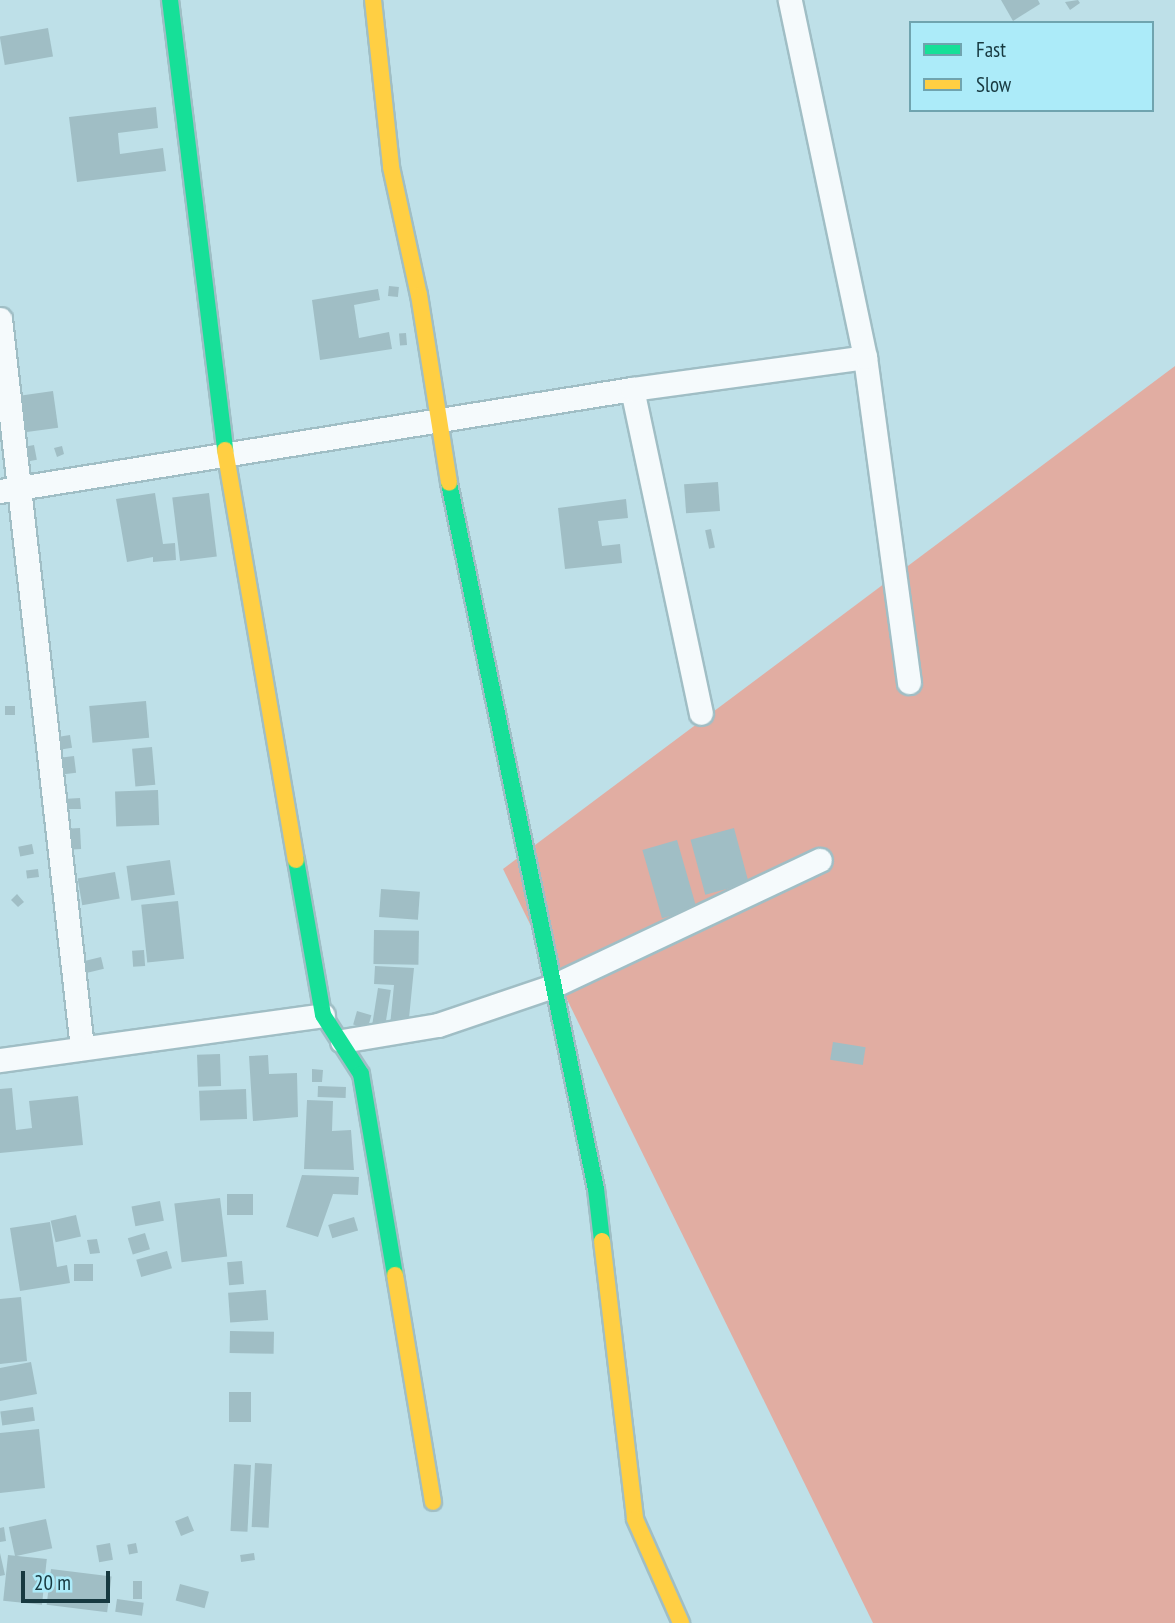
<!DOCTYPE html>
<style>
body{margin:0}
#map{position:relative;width:1175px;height:1623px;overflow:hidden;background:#bee0e8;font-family:"PT Sans Narrow",sans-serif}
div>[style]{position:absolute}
.green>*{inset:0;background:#e1ada2}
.building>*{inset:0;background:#a0bec5;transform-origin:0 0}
.roads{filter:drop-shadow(2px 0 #a0bec5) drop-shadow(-2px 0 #a0bec5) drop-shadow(0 2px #a0bec5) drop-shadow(0 -2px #a0bec5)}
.street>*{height:23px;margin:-11.5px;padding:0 11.5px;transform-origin:11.5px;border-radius:11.5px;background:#f5fafc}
.fast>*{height:16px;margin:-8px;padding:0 8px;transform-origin:8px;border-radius:8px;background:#16e098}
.slow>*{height:16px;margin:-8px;padding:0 8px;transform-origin:8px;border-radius:8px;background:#ffcf43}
span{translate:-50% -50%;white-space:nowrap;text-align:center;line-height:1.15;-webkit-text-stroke:7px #acebf9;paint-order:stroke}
.legend{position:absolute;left:909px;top:21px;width:245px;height:91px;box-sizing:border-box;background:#acebf9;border:2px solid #70a4af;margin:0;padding:9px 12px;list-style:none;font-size:21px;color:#173940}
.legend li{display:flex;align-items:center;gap:14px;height:35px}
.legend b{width:35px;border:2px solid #70a4af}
.scale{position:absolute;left:21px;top:1571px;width:89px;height:32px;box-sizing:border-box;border:4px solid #173940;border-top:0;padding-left:9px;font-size:21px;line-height:24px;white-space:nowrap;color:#173940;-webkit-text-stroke:5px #acebf9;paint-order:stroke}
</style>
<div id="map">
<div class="green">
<i style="clip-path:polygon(1175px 366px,1175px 1623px,873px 1623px,503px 869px)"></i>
</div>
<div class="building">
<i style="clip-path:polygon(1001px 0,1038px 0,1040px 4px,1013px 21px)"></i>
<i style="clip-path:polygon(1078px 0,1080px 3px,1070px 10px,1065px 2px)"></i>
<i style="left:48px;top:28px;width:29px;height:49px;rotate:80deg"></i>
<i style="clip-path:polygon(156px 107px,158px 128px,118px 133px,120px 154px,163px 148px,166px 171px,77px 182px,69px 117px)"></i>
<i style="left:389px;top:286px;width:10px;height:10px;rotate:6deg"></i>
<i style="clip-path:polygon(378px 289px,380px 300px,354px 305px,359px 338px,389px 332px,392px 349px,320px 360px,312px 300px)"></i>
<i style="left:406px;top:333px;width:12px;height:7px;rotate:85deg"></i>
<i style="left:53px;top:391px;width:37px;height:39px;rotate:82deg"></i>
<i style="left:34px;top:445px;width:15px;height:15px;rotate:79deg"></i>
<i style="clip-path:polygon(62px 446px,64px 454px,57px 457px,54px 448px)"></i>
<i style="left:718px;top:482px;width:29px;height:34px;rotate:86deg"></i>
<i style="clip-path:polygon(155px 493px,163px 544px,175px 543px,176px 560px,153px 562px,153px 557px,127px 562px,116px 499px)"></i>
<i style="left:209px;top:493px;width:64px;height:37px;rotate:83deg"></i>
<i style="clip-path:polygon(626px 499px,628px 518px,598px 521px,602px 546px,620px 544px,622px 563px,565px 569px,558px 508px)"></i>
<i style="left:711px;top:529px;width:19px;height:6px;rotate:78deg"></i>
<i style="left:146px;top:701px;width:37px;height:57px;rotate:85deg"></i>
<i style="left:5px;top:706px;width:10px;height:9px"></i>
<i style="left:70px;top:735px;width:13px;height:19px;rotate:81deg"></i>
<i style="left:152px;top:747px;width:38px;height:20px;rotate:85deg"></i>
<i style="left:74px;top:756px;width:17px;height:16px;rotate:83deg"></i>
<i style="left:158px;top:790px;width:35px;height:43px;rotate:88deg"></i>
<i style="clip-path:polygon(80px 798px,81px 809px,63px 809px,63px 799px)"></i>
<i style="left:80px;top:828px;width:21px;height:18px;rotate:87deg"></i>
<i style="left:734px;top:828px;width:57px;height:45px;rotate:75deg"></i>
<i style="left:677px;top:840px;width:71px;height:36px;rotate:74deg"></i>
<i style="left:32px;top:844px;width:10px;height:14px;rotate:79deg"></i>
<i style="left:170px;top:860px;width:35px;height:44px;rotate:82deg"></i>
<i style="left:38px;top:869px;width:8px;height:12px;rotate:83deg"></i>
<i style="left:115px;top:872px;width:27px;height:38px;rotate:80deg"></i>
<i style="left:381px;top:889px;width:39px;height:28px;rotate:4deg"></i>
<i style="clip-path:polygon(17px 894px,24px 902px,18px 907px,11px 900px)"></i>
<i style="left:178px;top:901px;width:58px;height:37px;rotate:84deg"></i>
<i style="left:374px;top:930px;width:45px;height:34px;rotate:1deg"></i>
<i style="left:144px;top:950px;width:16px;height:12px;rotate:86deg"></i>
<i style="left:101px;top:957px;width:12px;height:17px;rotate:76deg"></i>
<i style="clip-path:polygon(375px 966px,414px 968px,408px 1028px,390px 1026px,394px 985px,374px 984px)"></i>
<i style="left:378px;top:988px;width:13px;height:38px;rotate:9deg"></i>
<i style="left:357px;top:1011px;width:15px;height:14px;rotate:16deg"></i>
<i style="left:833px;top:1042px;width:33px;height:18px;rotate:9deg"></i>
<i style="left:220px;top:1054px;width:32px;height:23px;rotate:88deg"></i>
<i style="clip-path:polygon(268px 1055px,269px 1074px,297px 1073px,298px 1117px,253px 1121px,249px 1056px)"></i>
<i style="clip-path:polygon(312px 1069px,323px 1070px,322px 1082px,312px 1082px)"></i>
<i style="left:318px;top:1086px;width:28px;height:11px;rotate:2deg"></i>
<i style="clip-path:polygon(12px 1088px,16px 1130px,32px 1128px,29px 1101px,78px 1096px,83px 1145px,0 1153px,0 1089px)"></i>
<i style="left:246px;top:1089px;width:30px;height:47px;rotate:88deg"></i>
<i style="clip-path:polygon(307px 1100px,333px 1101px,332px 1131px,351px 1130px,354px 1170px,304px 1169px)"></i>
<i style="clip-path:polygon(302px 1175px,359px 1177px,358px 1195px,333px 1194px,318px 1237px,286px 1227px)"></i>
<i style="left:227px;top:1194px;width:26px;height:21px"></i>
<i style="left:220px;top:1198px;width:59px;height:46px;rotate:83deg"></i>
<i style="left:160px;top:1201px;width:20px;height:29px;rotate:79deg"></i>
<i style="left:76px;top:1215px;width:22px;height:26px;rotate:77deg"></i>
<i style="left:354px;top:1217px;width:14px;height:27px;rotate:73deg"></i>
<i style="clip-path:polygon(50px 1222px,57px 1267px,67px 1265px,70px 1283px,20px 1291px,10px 1228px)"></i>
<i style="left:145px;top:1233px;width:17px;height:18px;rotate:73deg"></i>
<i style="clip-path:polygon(97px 1239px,100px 1253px,90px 1254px,87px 1240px)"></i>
<i style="left:167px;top:1251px;width:18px;height:32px;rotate:74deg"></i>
<i style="left:242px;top:1261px;width:23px;height:15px;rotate:85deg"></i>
<i style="left:93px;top:1264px;width:17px;height:19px;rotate:90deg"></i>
<i style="left:266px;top:1290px;width:30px;height:38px;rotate:86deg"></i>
<i style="clip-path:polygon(21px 1297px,27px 1361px,0 1364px,0 1299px)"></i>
<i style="left:230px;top:1331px;width:44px;height:22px;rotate:1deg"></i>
<i style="clip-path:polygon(31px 1362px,37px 1394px,0 1401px,0 1368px)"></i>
<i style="left:229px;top:1392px;width:22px;height:30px"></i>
<i style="left:33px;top:1407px;width:14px;height:33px;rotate:82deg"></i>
<i style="clip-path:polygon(39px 1429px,45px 1488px,0 1493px,0 1433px)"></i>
<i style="left:255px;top:1463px;width:17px;height:64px;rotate:3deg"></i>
<i style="left:234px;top:1464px;width:17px;height:67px;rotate:3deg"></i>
<i style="left:188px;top:1516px;width:16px;height:14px;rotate:68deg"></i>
<i style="left:46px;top:1519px;width:30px;height:38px;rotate:78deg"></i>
<i style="clip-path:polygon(4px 1527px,6px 1541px,0 1542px,0 1528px)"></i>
<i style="left:110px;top:1543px;width:17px;height:14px;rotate:80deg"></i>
<i style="left:136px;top:1543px;width:10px;height:9px;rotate:79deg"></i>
<i style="clip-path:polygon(0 1553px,5px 1575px,0 1576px)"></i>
<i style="left:254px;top:1553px;width:7px;height:14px;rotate:82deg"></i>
<i style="left:8px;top:1555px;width:39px;height:46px;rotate:6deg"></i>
<i style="left:51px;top:1569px;width:61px;height:36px;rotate:7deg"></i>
<i style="left:133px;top:1581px;width:9px;height:18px"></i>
<i style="left:180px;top:1584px;width:30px;height:17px;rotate:15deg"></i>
<i style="left:117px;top:1599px;width:27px;height:13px;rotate:8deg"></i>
</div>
<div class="roads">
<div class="street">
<i style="left:0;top:319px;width:734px;rotate:83.58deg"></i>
<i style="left:865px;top:357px;width:328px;rotate:82.3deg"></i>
<i style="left:632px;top:389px;width:331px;rotate:78deg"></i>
<i style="left:0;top:491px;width:640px;rotate:-9.17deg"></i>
<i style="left:632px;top:389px;width:235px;rotate:-7.8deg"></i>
<i style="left:865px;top:357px;width:365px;rotate:-101.9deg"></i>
<i style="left:342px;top:1041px;width:97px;rotate:-9.5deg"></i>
<i style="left:438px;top:1025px;width:121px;rotate:-18.7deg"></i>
<i style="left:553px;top:986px;width:295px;rotate:-25.3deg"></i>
<i style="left:0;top:1060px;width:326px;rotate:-7.9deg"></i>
</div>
<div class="fast">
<i style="left:170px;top:0;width:453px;rotate:83deg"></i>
<i style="left:449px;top:483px;width:721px;rotate:78.24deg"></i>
<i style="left:596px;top:1189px;width:52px;rotate:83.4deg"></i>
<i style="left:296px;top:860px;width:157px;rotate:80.1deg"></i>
<i style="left:323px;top:1015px;width:70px;rotate:57.2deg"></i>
<i style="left:361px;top:1074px;width:204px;rotate:80.4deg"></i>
</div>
<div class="slow">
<i style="left:373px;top:0;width:168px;rotate:83.8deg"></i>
<i style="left:391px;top:167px;width:131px;rotate:77.7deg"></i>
<i style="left:419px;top:295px;width:190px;rotate:80.9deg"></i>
<i style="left:225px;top:450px;width:416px;rotate:80.2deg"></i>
<i style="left:602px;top:1241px;width:280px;rotate:83.2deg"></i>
<i style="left:635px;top:1519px;width:114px;rotate:66.1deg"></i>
<i style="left:395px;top:1275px;width:230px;rotate:80.5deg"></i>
</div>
</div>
<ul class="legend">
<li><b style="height:9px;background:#16e098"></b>Fast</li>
<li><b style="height:9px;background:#ffcf43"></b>Slow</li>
</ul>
<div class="scale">20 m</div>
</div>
